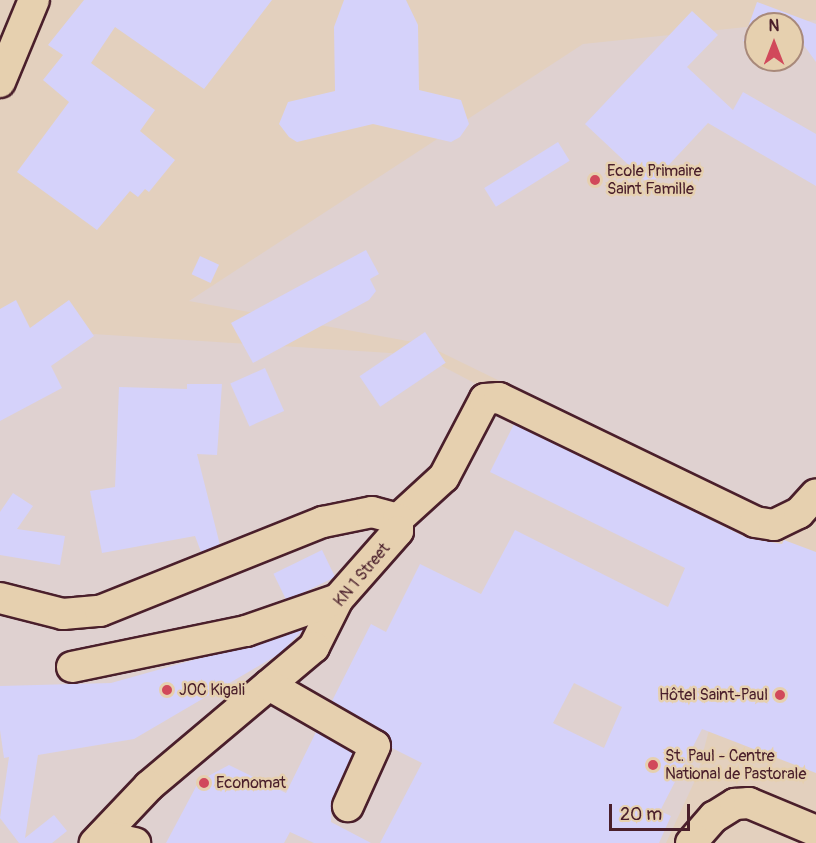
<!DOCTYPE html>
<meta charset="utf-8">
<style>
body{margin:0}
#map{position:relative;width:816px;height:843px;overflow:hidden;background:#e3d0be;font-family:Pangolin,sans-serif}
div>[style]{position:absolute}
.built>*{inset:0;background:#dfd1d0}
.building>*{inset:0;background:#d5d2fa;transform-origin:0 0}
.roads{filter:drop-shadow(2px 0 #4a1f2b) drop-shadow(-2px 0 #4a1f2b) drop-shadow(0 2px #4a1f2b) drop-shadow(0 -2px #4a1f2b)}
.minor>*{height:30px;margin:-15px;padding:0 15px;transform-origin:15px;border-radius:15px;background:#e6d0af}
.dots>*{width:16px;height:16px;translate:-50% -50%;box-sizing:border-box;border:3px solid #e6d0af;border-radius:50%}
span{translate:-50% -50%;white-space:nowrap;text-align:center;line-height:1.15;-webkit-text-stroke:5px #e6d0af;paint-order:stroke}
.poi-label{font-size:16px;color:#4a1f2b}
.left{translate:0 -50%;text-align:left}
.right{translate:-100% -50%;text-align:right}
.street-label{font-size:16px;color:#4a1f2b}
.north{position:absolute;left:744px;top:12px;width:60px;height:60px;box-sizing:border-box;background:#e6d0af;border:2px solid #a8897a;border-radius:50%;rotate:0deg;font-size:16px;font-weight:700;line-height:24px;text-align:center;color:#4a1f2b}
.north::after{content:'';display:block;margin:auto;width:21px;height:27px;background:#d1495b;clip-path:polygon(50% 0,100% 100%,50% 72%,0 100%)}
.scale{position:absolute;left:609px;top:804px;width:81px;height:27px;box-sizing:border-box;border:3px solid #4a1f2b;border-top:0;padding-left:8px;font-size:18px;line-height:21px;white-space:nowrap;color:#4a1f2b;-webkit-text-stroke:4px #e6d0af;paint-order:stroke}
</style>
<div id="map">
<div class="built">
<i style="clip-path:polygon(816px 20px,816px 475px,774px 515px,424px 344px,189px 301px,583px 44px,756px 26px,756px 60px,792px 60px,792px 24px,775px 24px)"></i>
<i style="clip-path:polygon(0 328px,421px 355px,760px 533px,697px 776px,666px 843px,0 843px)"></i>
</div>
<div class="building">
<i style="clip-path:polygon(84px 0,272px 0,204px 89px,115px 27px,91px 63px,155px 110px,140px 131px,175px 160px,149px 192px,145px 189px,138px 197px,130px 191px,97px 230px,17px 172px,69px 102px,43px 80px,63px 55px,48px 45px)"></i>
<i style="clip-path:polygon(344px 0,406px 0,418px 25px,419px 90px,461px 100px,469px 124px,460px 137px,451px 142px,373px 124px,297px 142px,289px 137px,279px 124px,288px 102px,335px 91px,334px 27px)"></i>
<i style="clip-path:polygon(757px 2px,816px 24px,816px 62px,803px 44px,797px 61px,792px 59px,792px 24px,756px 24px,756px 45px,743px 41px)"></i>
<i style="clip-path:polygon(692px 11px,718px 35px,687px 67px,733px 110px,743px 92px,816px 134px,816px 186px,708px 123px,650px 185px,585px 124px)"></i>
<i style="left:558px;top:142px;width:22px;height:87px;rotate:58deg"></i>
<i style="clip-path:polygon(366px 250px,379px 274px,370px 279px,376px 291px,369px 300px,253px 363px,231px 323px)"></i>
<i style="left:200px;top:256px;width:21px;height:20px;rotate:25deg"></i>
<i style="clip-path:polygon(16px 300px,30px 328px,69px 300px,94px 336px,51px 366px,62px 388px,0 421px,0 309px)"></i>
<i style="left:425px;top:332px;width:37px;height:79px;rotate:56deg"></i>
<i style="left:265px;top:368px;width:47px;height:38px;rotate:66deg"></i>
<i style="clip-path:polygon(187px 384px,222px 384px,217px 455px,197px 454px,220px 545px,201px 552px,195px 536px,102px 553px,90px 491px,115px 487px,119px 387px,187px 389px)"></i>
<i style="clip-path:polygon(evenodd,514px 424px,747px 538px,782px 544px,784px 540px,816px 552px,816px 773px,702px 729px,660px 811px,671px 816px,659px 843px,380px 843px,422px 763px,392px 748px,384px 731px,332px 701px,371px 624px,386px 632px,420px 564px,481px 594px,515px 530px,668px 607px,685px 568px,490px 472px,514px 424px,574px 683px,622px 707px,604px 748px,553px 723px,574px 683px)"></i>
<i style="clip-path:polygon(13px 493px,33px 506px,17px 529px,65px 536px,60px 565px,0 555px,0 512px)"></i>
<i style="left:322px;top:550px;width:30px;height:54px;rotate:64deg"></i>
<i style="clip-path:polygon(304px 629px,279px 654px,134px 739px,38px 755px,25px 838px,54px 815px,67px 831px,52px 843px,19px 843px,0 818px,9px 757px,4px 758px,0 730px,0 686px,111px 683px)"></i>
<i style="clip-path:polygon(316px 732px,353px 753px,332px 799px,331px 822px,371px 843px,314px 843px,290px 832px,284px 843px,166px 843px,199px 781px,229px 765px,286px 793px)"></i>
</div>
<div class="roads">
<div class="minor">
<i style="left:0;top:82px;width:89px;rotate:-67.5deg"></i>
<i style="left:398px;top:519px;width:62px;rotate:-42.4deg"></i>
<i style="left:444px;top:477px;width:88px;rotate:-62.3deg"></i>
<i style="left:485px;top:399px;width:14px;rotate:-4deg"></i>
<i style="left:499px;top:398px;width:284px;rotate:25.8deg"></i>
<i style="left:755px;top:522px;width:19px;rotate:9deg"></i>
<i style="left:774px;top:525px;width:28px;rotate:-26deg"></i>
<i style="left:799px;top:513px;width:25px;rotate:-48deg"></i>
<i style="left:0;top:598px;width:65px;rotate:14.3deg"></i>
<i style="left:63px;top:614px;width:37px;rotate:-5deg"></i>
<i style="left:100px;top:611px;width:240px;rotate:-21.8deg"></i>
<i style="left:323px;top:522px;width:50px;rotate:-11.5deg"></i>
<i style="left:372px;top:512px;width:27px;rotate:15deg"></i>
<i style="left:398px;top:519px;width:12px;rotate:90deg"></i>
<i style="left:398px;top:531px;width:91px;rotate:131.4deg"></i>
<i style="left:338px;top:599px;width:54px;rotate:116.6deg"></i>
<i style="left:314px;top:647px;width:216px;rotate:139.9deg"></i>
<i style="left:149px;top:786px;width:79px;rotate:133.5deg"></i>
<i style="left:72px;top:667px;width:178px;rotate:-11.7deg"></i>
<i style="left:246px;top:631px;width:97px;rotate:-19.2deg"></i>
<i style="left:269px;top:685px;width:122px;rotate:29.9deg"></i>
<i style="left:375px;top:746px;width:66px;rotate:114.2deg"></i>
<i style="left:102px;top:836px;width:34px;rotate:12deg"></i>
<i style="left:691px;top:843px;width:35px;rotate:-49deg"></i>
<i style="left:714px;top:817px;width:25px;rotate:-32deg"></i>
<i style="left:735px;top:804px;width:14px;rotate:-4deg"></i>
<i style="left:749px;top:803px;width:73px;rotate:22.7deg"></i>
</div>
</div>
<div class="dots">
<i style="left:595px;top:180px;background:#d1495b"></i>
<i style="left:167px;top:690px;background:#d1495b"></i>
<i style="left:780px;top:695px;background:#d1495b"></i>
<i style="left:653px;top:765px;background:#d1495b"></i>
<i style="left:204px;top:783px;background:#d1495b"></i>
</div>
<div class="poi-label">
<span class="left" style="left:607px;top:180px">Ecole Primaire<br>Saint Famille</span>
<span class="left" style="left:179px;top:690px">JOC Kigali</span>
<span class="right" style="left:768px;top:695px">Hôtel Saint-Paul</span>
<span class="left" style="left:665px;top:765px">St. Paul - Centre<br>National de Pastorale</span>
<span class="left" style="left:216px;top:783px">Economat</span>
</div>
<div class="street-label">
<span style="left:362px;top:575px;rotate:-50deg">KN 1 Street</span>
</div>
<div class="north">N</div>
<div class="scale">20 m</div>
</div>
